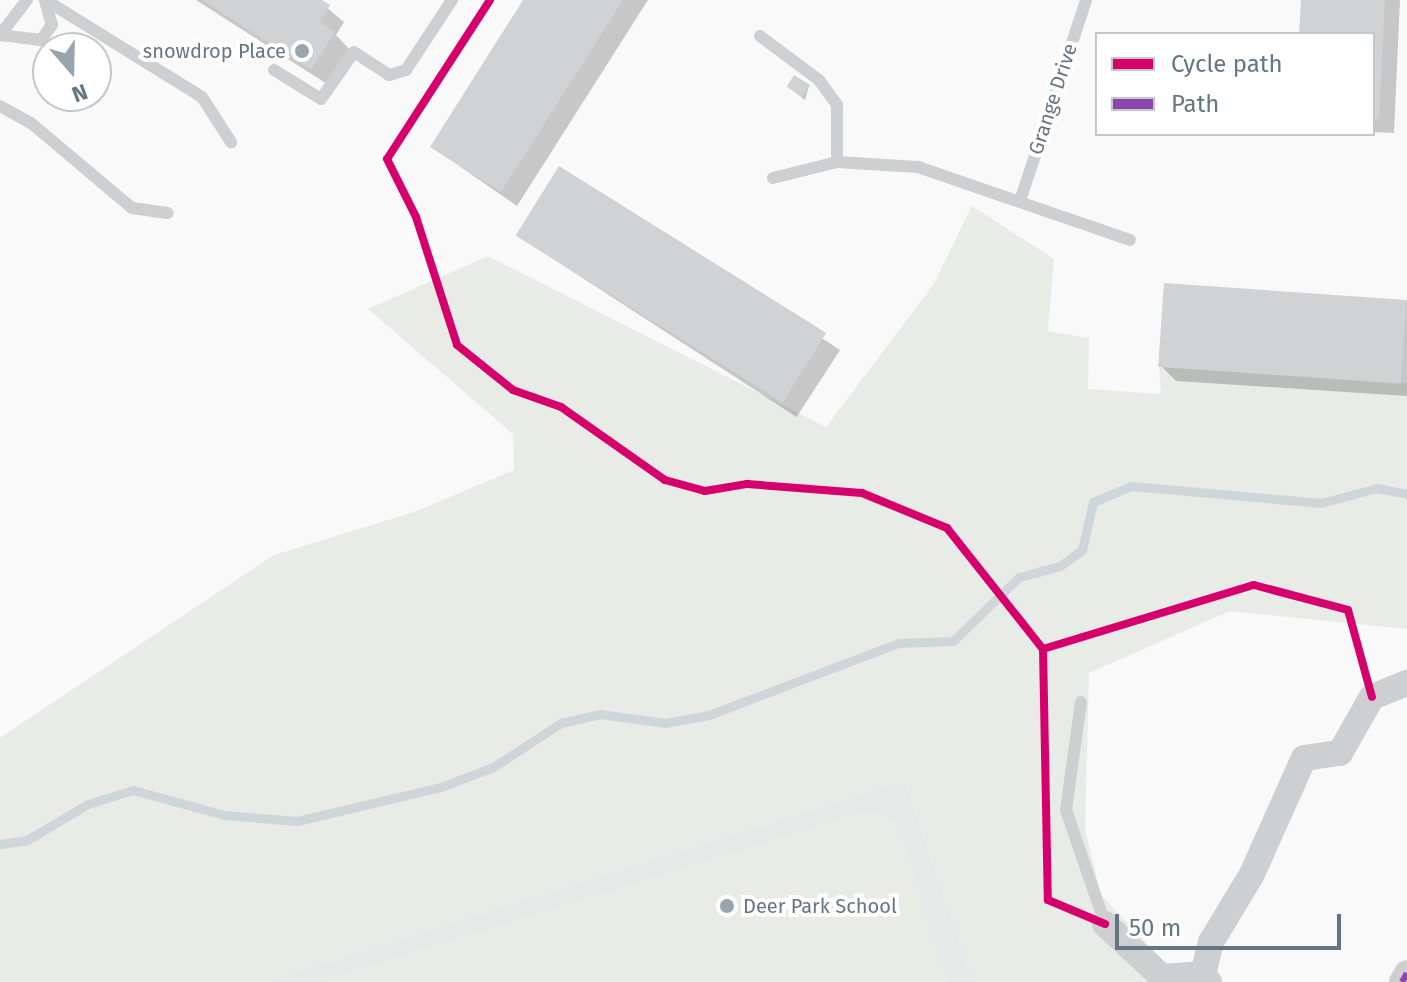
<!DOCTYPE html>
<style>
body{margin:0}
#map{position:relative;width:1407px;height:982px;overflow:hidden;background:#f9f9f9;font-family:"Fira Sans",sans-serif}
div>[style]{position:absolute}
.built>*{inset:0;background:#e8e9e9}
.green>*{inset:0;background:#e8ebe6}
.shadow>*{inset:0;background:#0003;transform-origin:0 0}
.stream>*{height:9px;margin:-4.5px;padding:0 4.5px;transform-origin:4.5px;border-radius:4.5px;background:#ced6d9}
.building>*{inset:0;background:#d0d2d3;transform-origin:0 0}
.service>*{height:12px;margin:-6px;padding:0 6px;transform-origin:6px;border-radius:6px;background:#cecfd0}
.minor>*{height:26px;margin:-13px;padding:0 13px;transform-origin:13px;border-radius:13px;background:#cecfd0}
.quiet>*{height:6px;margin-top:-3px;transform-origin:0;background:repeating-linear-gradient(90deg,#8e44ad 0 12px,transparent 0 18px)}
.cycleway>*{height:8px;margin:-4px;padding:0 4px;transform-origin:4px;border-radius:4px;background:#d6006c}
.dots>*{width:22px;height:22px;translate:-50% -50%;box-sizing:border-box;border:4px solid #fff;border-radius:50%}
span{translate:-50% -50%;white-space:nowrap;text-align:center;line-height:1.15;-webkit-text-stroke:8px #fff;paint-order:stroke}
.poi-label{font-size:20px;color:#657683}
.right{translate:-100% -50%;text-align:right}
.left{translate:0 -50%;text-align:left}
.street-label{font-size:20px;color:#657683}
.legend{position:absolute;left:1095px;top:32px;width:280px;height:104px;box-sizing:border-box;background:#fff;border:2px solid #c1c8cd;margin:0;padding:10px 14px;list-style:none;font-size:24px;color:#657683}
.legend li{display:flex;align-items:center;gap:16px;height:40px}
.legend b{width:40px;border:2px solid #c1c8cd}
.north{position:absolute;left:32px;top:32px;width:80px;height:80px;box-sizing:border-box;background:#fff;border:2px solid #c1c8cd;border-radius:50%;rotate:160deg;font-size:22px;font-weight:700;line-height:32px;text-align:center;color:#657683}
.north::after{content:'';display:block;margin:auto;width:28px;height:36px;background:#99a4ac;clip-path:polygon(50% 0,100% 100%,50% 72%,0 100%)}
.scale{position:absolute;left:1115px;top:914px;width:226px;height:36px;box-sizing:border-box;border:4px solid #657683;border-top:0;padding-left:10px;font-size:24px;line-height:28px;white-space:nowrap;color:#657683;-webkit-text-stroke:6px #fff;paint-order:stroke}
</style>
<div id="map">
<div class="built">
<i style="clip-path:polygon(905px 780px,974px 982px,263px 982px)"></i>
</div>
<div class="green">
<i style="clip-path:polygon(972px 206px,1054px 259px,1048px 331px,1089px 338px,1088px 389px,1161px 394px,1159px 367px,1407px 383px,1407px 629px,1230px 611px,1089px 673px,1085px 829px,1101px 895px,1183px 982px,974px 982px,905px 780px,263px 982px,0 982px,0 738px,274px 555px,414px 512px,514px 470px,513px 434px,368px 309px,488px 256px,826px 427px,934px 284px)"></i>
<i style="clip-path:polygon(881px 812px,898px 824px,947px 982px,316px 982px,858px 813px)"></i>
</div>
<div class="shadow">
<i style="clip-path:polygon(196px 0,318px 0,344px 22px,336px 35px,349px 49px,327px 84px)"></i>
<i style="clip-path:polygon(525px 0,648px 0,517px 206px,432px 147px)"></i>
<i style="clip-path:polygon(1303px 0,1400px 0,1394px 133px,1373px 132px,1373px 34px,1301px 34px)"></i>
<i style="clip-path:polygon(809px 86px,805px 100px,792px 90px)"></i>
<i style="left:560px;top:168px;width:334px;height:80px;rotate:33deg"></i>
<i style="clip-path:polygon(1407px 300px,1407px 396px,1176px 381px,1161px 366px)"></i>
</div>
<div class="stream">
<i style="left:0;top:844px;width:27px;rotate:-8deg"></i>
<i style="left:27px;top:840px;width:71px;rotate:-30.5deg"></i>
<i style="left:88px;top:804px;width:47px;rotate:-17.3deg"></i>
<i style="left:133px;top:790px;width:94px;rotate:15.4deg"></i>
<i style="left:224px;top:815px;width:73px;rotate:4.7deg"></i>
<i style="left:297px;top:821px;width:148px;rotate:-13.3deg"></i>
<i style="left:441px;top:787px;width:56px;rotate:-21deg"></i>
<i style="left:493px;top:767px;width:81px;rotate:-32.9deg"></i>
<i style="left:561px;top:723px;width:40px;rotate:-13deg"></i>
<i style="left:600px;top:714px;width:66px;rotate:7.9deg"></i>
<i style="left:665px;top:723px;width:45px;rotate:-10.3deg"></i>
<i style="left:709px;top:715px;width:203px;rotate:-20.8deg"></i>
<i style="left:899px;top:643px;width:54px;rotate:-2.1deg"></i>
<i style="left:953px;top:641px;width:92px;rotate:-44.1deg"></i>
<i style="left:1019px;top:577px;width:42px;rotate:-15deg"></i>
<i style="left:1060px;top:566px;width:27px;rotate:-36deg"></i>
<i style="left:1082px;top:550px;width:49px;rotate:-77.1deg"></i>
<i style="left:1093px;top:502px;width:41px;rotate:-22.8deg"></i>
<i style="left:1131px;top:486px;width:191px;rotate:5.1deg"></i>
<i style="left:1321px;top:503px;width:58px;rotate:-15deg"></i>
<i style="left:1377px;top:488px;width:31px;rotate:11deg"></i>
</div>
<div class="building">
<i style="clip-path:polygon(202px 0,322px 0,330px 5px,320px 22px,335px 32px,311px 70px)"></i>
<i style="clip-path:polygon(523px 0,623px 0,501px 192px,430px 147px)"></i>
<i style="clip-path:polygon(1301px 0,1385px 0,1379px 119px,1373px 118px,1373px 34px,1299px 34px)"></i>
<i style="left:794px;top:75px;width:19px;height:14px;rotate:32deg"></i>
<i style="left:559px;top:166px;width:315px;height:82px;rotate:32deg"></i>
<i style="left:1164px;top:283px;width:243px;height:84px;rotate:4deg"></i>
</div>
<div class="service">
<i style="left:47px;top:1px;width:182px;rotate:31.8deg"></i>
<i style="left:202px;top:97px;width:54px;rotate:57.2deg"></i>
<i style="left:0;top:35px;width:41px;rotate:7deg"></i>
<i style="left:41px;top:40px;width:19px;rotate:-54deg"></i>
<i style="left:52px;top:25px;width:26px;rotate:-106deg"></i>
<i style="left:0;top:35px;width:44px;rotate:-52.4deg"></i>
<i style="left:760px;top:36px;width:74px;rotate:36.7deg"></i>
<i style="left:819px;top:80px;width:31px;rotate:54deg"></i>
<i style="left:837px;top:105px;width:57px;rotate:90deg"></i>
<i style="left:274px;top:70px;width:55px;rotate:31.7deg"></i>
<i style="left:321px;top:99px;width:57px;rotate:-54.9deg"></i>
<i style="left:354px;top:52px;width:42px;rotate:33.3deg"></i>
<i style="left:389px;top:75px;width:18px;rotate:-16deg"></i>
<i style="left:406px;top:70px;width:84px;rotate:-56.7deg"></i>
<i style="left:0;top:106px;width:35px;rotate:29deg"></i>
<i style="left:31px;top:123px;width:132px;rotate:40.1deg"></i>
<i style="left:132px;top:208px;width:36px;rotate:8deg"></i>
<i style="left:773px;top:178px;width:66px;rotate:-14deg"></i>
<i style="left:837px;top:162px;width:81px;rotate:3.5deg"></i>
<i style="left:918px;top:167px;width:224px;rotate:19deg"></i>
<i style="left:1021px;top:198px;width:208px;rotate:-71.8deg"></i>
<i style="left:1081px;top:702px;width:109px;rotate:97.9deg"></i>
<i style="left:1066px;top:810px;width:120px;rotate:71.1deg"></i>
</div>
<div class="minor">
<i style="left:1105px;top:924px;width:78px;rotate:42.9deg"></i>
<i style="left:1162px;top:977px;width:41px;rotate:-4.2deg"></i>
<i style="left:1203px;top:974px;width:10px;rotate:53deg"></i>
<i style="left:1203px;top:974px;width:33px;rotate:-76deg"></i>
<i style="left:1211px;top:942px;width:79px;rotate:-58.9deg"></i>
<i style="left:1252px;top:874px;width:127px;rotate:-65.9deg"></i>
<i style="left:1304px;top:758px;width:36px;rotate:-8deg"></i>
<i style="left:1340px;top:753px;width:64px;rotate:-60.3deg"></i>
<i style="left:1372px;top:697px;width:38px;rotate:-22deg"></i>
<i style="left:1402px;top:982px;width:10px;rotate:-61deg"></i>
</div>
<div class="quiet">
<i style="left:1402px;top:982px;width:10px;rotate:-61deg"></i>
</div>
<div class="cycleway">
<i style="left:490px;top:0;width:189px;rotate:122.9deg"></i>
<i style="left:387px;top:159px;width:65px;rotate:63.4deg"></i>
<i style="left:416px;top:217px;width:134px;rotate:72.2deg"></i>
<i style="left:457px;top:345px;width:72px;rotate:38.8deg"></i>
<i style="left:513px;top:390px;width:51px;rotate:19.5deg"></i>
<i style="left:561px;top:407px;width:127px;rotate:35.1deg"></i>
<i style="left:665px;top:480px;width:41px;rotate:15.4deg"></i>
<i style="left:705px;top:491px;width:43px;rotate:-9.5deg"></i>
<i style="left:747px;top:484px;width:115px;rotate:4.5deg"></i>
<i style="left:862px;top:493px;width:92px;rotate:22.4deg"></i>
<i style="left:947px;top:528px;width:154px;rotate:51.6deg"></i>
<i style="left:1043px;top:649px;width:251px;rotate:88.9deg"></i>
<i style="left:1048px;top:900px;width:62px;rotate:22.8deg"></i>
<i style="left:1043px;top:649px;width:220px;rotate:-16.9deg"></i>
<i style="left:1254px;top:585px;width:97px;rotate:14.9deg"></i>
<i style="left:1348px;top:610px;width:90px;rotate:74.6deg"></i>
</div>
<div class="dots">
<i style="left:302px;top:51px;background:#99a4ac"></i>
<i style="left:727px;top:906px;background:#99a4ac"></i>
</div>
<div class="poi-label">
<span class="right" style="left:286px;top:51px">snowdrop Place</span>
<span class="left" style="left:743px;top:906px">Deer Park School</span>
</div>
<div class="street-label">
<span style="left:1053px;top:99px;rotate:-72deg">Grange Drive</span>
</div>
<ul class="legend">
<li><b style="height:10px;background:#d6006c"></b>Cycle path</li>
<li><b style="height:10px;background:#8e44ad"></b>Path</li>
</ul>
<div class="north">N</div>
<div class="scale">50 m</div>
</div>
